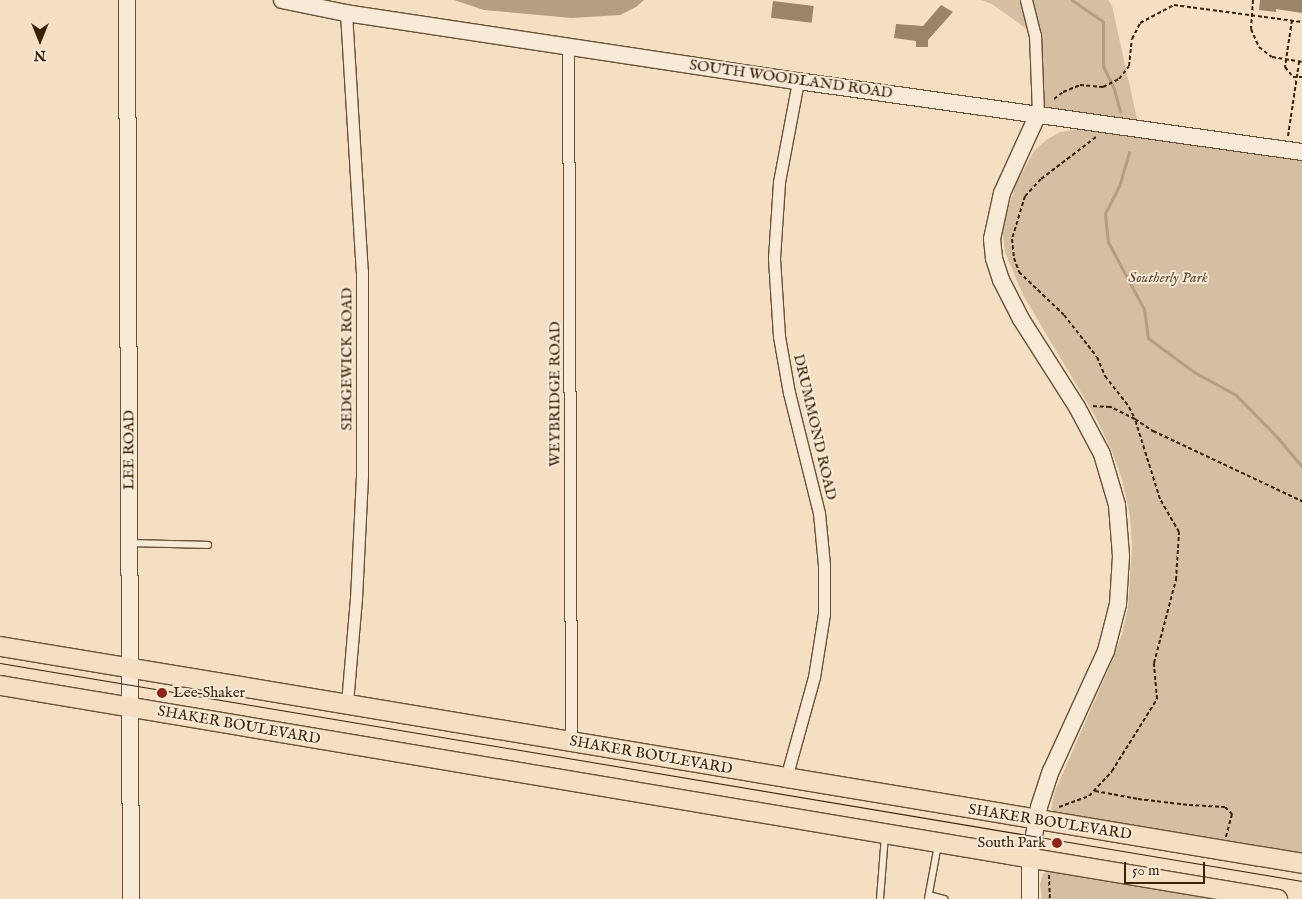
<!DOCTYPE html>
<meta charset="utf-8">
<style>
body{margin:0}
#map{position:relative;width:1302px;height:899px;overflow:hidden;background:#f4dfc2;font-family:"IM FELL English",serif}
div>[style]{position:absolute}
.green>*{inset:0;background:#d4bfa3}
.water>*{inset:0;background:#b49f83}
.stream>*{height:3px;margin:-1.5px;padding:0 1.5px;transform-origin:1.5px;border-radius:1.5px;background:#b49f83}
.building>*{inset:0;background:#9a8569;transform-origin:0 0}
.path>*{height:2px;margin-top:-1px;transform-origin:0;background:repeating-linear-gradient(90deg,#382309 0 4px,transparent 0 6.5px)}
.roads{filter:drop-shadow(1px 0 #675237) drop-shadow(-1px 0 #675237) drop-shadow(0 1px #675237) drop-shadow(0 -1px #675237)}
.lane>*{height:5.5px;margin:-2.75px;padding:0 2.75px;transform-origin:2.75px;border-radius:2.75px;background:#f8ead7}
.street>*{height:11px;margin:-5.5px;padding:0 5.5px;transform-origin:5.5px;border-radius:5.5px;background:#f8ead7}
.secondary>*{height:16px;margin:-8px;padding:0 8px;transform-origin:8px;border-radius:8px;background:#f8ead7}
.primary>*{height:19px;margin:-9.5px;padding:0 9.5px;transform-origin:9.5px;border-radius:9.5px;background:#f4dfc2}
.tram>*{height:1px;margin:-0.5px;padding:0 0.5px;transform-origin:0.5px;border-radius:0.5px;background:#382309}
.dots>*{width:14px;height:14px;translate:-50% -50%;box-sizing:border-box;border:2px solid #f8ead7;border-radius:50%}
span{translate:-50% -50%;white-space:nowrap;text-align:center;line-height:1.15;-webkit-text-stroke:4px #f8ead7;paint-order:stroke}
.street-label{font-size:15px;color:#382309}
.park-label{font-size:15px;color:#5f4a30;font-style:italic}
.poi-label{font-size:15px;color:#382309}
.left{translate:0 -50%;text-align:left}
.right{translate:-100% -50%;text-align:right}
.north{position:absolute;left:15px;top:15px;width:50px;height:50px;-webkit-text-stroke:4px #f8ead7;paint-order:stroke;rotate:180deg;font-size:14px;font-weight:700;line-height:20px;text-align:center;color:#382309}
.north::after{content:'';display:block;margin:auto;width:18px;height:22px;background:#382309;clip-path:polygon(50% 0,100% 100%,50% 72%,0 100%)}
.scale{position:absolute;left:1124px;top:862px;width:81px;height:22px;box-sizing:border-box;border:2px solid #382309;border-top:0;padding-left:6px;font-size:15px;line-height:18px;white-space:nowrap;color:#382309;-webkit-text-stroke:4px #f8ead7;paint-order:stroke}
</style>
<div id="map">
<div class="green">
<i style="clip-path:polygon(981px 0,1108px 0,1112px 6px,1139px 128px,1038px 114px,1035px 35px,992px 4px)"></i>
<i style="clip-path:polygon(1080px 129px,1302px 160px,1302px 856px,1054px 814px,1051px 808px,1055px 791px,1109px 668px,1122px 634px,1128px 607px,1132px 546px,1130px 516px,1122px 479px,1111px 449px,1095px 416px,1023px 295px,1005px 252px,1002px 229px,1016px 184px,1034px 151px,1046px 140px,1060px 132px)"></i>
<i style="clip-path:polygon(1050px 869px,1241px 899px,1042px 899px,1040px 884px,1043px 874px)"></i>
</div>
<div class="water">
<i style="clip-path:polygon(454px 0,644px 0,636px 7px,620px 15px,572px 18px,484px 10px)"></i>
</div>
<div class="stream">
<i style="left:1072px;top:0;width:38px;rotate:35deg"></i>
<i style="left:1103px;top:22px;width:44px;rotate:90deg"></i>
<i style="left:1103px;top:66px;width:25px;rotate:64deg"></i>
<i style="left:1114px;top:89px;width:23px;rotate:75deg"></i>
<i style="left:1129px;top:152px;width:35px;rotate:106deg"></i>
<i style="left:1119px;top:186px;width:31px;rotate:117deg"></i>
<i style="left:1105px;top:214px;width:28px;rotate:84deg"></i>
<i style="left:1108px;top:242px;width:76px;rotate:61.8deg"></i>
<i style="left:1144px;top:309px;width:29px;rotate:82deg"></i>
<i style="left:1148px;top:338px;width:57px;rotate:36.5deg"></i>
<i style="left:1194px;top:372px;width:48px;rotate:28.7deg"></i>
<i style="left:1236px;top:395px;width:59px;rotate:45.7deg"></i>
<i style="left:1277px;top:437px;width:39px;rotate:50deg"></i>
</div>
<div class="building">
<i style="clip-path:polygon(1260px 0,1302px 0,1302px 13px,1276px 9px,1276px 12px,1259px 10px)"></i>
<i style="left:773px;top:1px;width:41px;height:17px;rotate:7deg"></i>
<i style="clip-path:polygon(941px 5px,953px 12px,928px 40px,928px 47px,916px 47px,916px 41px,894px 38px,896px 24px,923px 26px)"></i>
</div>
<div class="path">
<i style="left:1253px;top:0;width:29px;rotate:94deg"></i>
<i style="left:1251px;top:29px;width:20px;rotate:66deg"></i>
<i style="left:1259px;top:47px;width:16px;rotate:38deg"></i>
<i style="left:1272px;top:57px;width:30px;rotate:9deg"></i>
<i style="left:1292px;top:20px;width:48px;rotate:98.5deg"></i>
<i style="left:1285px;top:67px;width:13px;rotate:51deg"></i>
<i style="left:1293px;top:77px;width:9px"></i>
<i style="left:1054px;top:99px;width:11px;rotate:-38deg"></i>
<i style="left:1063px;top:92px;width:18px;rotate:-22deg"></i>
<i style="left:1080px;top:85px;width:23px;rotate:5deg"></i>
<i style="left:1103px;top:87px;width:18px;rotate:-27deg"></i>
<i style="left:1119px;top:79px;width:16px;rotate:-52deg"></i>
<i style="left:1129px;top:66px;width:27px;rotate:-84deg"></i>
<i style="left:1132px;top:39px;width:18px;rotate:-63deg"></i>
<i style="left:1140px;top:23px;width:38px;rotate:-28deg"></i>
<i style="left:1174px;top:5px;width:129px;rotate:7.6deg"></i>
<i style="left:1288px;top:136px;width:75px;rotate:-81.5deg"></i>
<i style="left:1096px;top:137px;width:69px;rotate:142.6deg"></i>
<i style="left:1041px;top:179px;width:23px;rotate:133deg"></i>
<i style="left:1025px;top:196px;width:45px;rotate:106.8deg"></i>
<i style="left:1012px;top:239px;width:19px;rotate:84deg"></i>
<i style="left:1014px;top:258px;width:15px;rotate:70deg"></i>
<i style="left:1019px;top:272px;width:62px;rotate:43.7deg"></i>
<i style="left:1064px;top:315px;width:53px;rotate:51.8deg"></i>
<i style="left:1097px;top:357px;width:21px;rotate:67deg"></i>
<i style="left:1105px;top:376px;width:39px;rotate:52deg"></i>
<i style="left:1129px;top:407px;width:13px;rotate:63deg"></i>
<i style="left:1135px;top:419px;width:22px;rotate:34deg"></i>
<i style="left:1153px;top:431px;width:165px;rotate:25.2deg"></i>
<i style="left:1095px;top:791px;width:44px;rotate:10.5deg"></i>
<i style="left:1138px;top:799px;width:51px;rotate:6.7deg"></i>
<i style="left:1189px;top:805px;width:36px;rotate:3deg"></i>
<i style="left:1225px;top:807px;width:10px;rotate:45deg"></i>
<i style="left:1232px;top:814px;width:24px;rotate:105deg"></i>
<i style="left:1059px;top:807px;width:32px;rotate:-20deg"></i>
<i style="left:1089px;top:796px;width:34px;rotate:-47deg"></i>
<i style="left:1112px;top:771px;width:85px;rotate:-58deg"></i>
<i style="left:1157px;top:699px;width:36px;rotate:-95deg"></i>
<i style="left:1154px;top:663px;width:86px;rotate:-75.2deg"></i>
<i style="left:1176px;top:580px;width:48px;rotate:-86.4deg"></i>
<i style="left:1179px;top:532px;width:38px;rotate:-120deg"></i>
<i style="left:1160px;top:499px;width:84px;rotate:-107.4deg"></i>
<i style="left:1135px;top:419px;width:28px;rotate:-154deg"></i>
<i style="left:1110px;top:407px;width:19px;rotate:-177deg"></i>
<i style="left:1049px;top:875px;width:24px;rotate:88deg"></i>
</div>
<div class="roads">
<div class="lane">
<i style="left:132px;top:543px;width:76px;rotate:1.5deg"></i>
<i style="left:929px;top:895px;width:16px;rotate:15deg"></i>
<i style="left:880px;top:899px;width:63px;rotate:-85.5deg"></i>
<i style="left:928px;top:899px;width:55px;rotate:-79.5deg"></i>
</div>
<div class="street">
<i style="left:1026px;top:0;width:36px;rotate:76deg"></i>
<i style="left:1035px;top:35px;width:79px;rotate:87.8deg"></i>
<i style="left:346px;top:13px;width:258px;rotate:86.5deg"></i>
<i style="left:362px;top:271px;width:205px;rotate:90deg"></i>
<i style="left:362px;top:476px;width:122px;rotate:92.8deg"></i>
<i style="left:356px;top:598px;width:106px;rotate:94.9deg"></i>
<i style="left:568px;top:46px;width:695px;rotate:89.75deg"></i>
<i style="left:786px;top:778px;width:105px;rotate:-74.5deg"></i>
<i style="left:814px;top:677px;width:64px;rotate:-81deg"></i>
<i style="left:824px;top:614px;width:49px;rotate:-90deg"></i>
<i style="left:824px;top:565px;width:52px;rotate:-95.5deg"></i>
<i style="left:819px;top:513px;width:124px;rotate:-104deg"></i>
<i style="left:789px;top:393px;width:58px;rotate:-100deg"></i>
<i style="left:779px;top:336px;width:78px;rotate:-93.7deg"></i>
<i style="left:774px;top:258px;width:76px;rotate:-86.2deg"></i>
<i style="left:779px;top:182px;width:103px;rotate:-79.3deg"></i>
</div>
<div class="secondary">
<i style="left:127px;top:0;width:899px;rotate:89.75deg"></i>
<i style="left:282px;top:0;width:65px;rotate:11.5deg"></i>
<i style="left:346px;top:13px;width:457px;rotate:8.6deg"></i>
<i style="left:798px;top:81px;width:509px;rotate:8.02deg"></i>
<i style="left:1030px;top:899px;width:41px;rotate:-90deg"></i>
<i style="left:1030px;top:858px;width:52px;rotate:-80deg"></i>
<i style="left:1039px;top:807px;width:38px;rotate:-72deg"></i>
<i style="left:1051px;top:771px;width:132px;rotate:-65.4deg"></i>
<i style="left:1106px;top:651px;width:49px;rotate:-75.7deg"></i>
<i style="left:1118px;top:604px;width:48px;rotate:-86.4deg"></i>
<i style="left:1121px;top:556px;width:51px;rotate:-94.5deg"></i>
<i style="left:1117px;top:505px;width:53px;rotate:-106.4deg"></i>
<i style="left:1102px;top:454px;width:53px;rotate:-118deg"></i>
<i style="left:1077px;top:407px;width:104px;rotate:-122.5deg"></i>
<i style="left:1021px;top:319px;width:44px;rotate:-117.1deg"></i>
<i style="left:1001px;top:280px;width:23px;rotate:-108deg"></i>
<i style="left:994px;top:258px;width:19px;rotate:-96deg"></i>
<i style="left:992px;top:239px;width:47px;rotate:-77.7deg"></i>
<i style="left:1002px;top:193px;width:87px;rotate:-65.5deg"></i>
</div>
<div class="primary">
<i style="left:0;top:646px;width:1320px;rotate:9.46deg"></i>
<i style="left:0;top:685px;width:1295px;rotate:9.51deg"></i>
</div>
</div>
<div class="tram">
<i style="left:0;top:663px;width:1320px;rotate:9.51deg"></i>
</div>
<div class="dots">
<i style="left:162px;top:693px;background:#8f2418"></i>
<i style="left:1057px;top:843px;background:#8f2418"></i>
</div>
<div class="street-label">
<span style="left:791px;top:79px;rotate:8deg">SOUTH WOODLAND ROAD</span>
<span style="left:347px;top:359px;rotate:-90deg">SEDGEWICK ROAD</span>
<span style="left:555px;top:394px;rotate:-90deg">WEYBRIDGE ROAD</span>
<span style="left:815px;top:427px;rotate:77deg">DRUMMOND ROAD</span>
<span style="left:129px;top:450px;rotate:-90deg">LEE ROAD</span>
<span style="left:239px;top:725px;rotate:10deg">SHAKER BOULEVARD</span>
<span style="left:651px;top:755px;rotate:10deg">SHAKER BOULEVARD</span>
<span style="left:1050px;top:822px;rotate:9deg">SHAKER BOULEVARD</span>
</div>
<div class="park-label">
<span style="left:1168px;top:278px">Southerly Park</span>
</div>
<div class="poi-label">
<span class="left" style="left:173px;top:693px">Lee–Shaker</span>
<span class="right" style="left:1046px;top:843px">South Park</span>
</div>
<div class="north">N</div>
<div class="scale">50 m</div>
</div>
